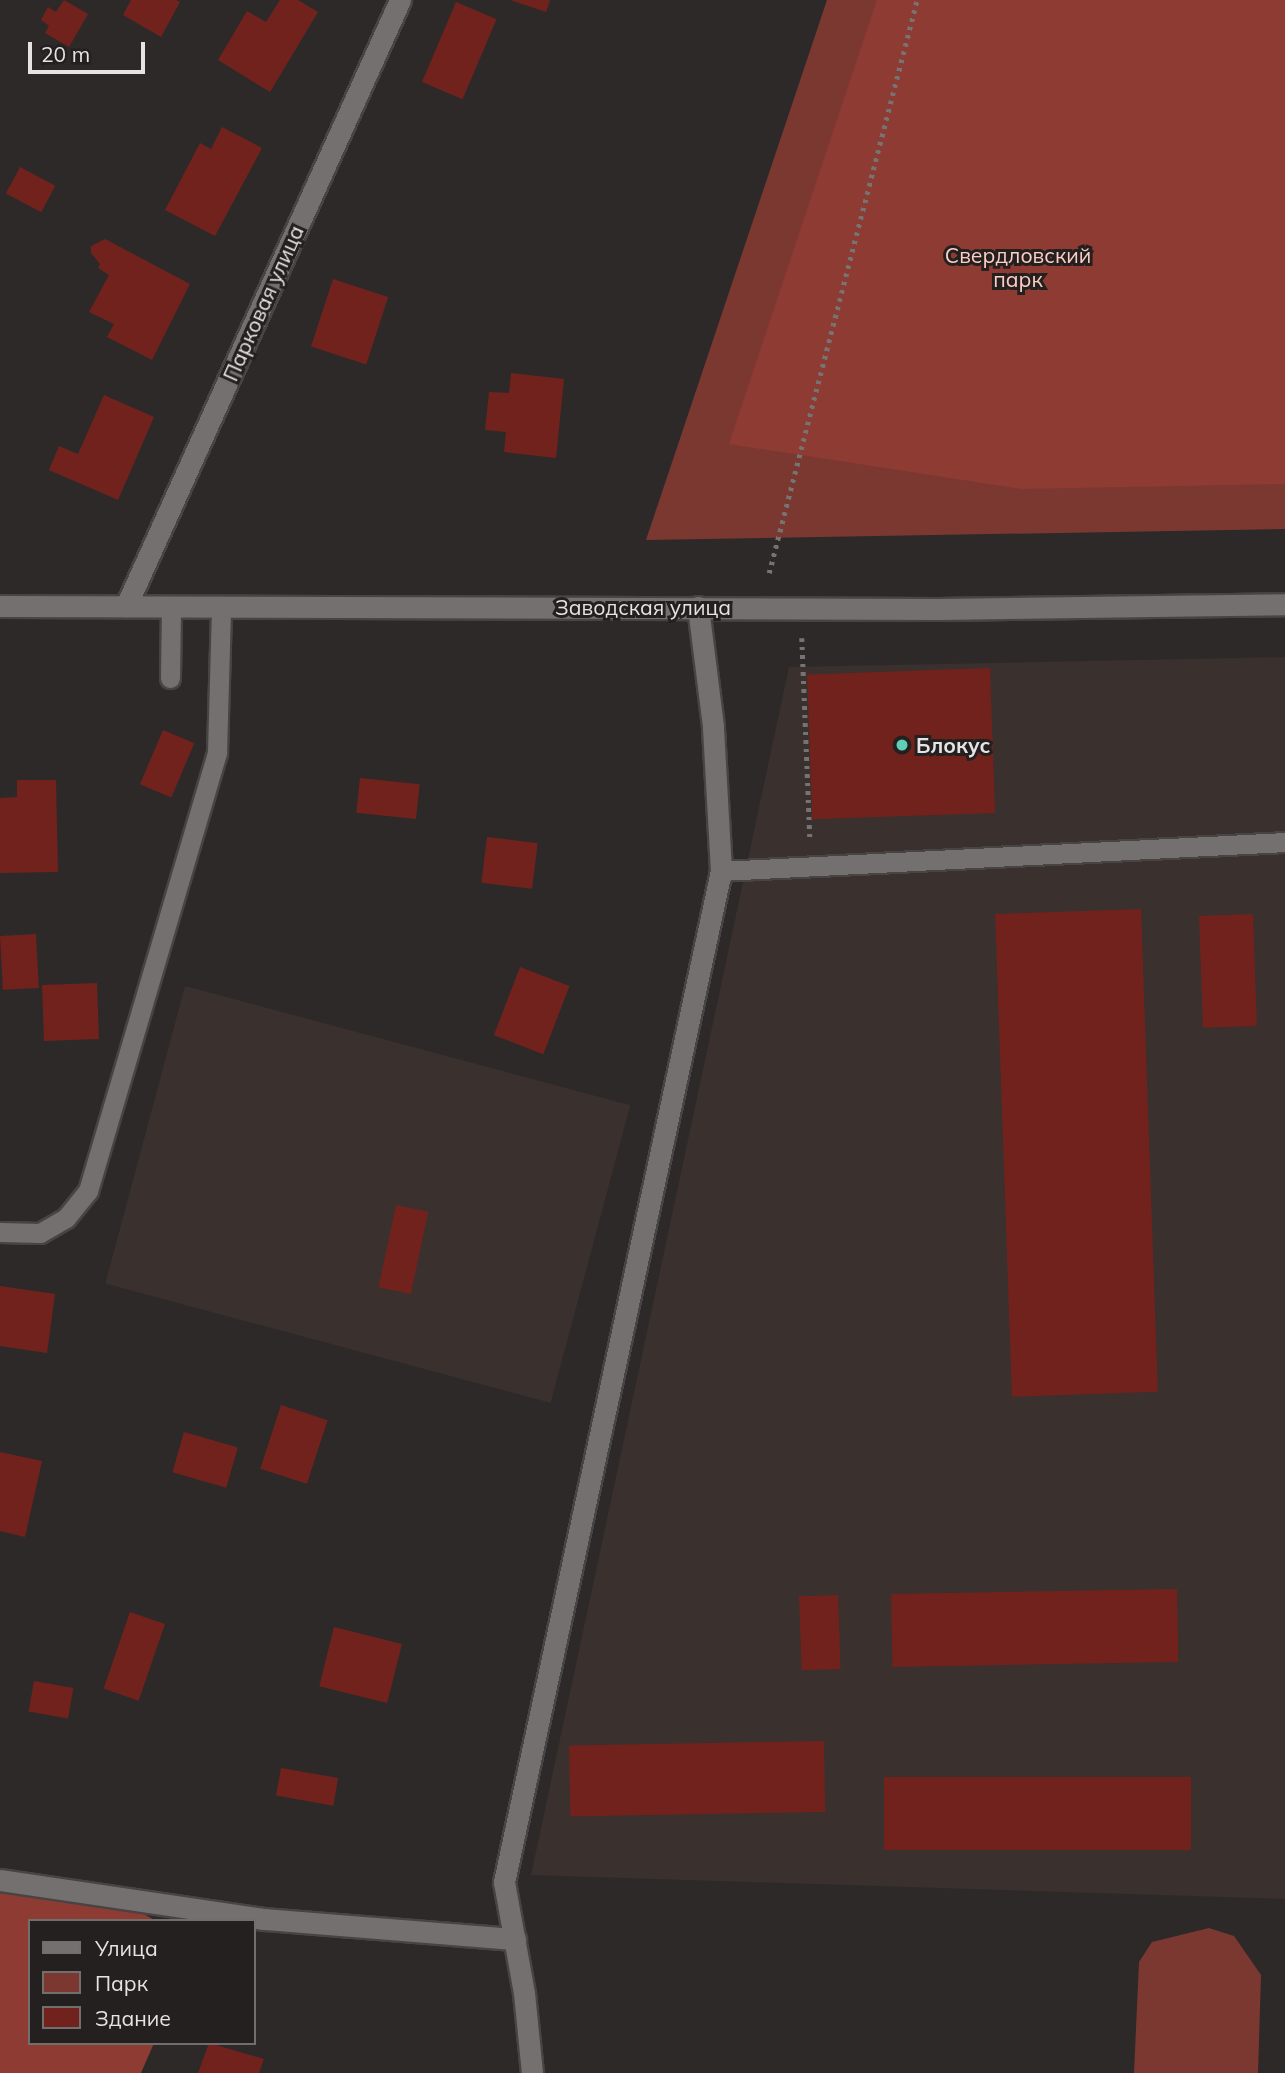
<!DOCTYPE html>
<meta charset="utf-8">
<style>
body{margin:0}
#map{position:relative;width:1285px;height:2073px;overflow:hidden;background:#2d2929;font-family:Mulish,sans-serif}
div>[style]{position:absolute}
.built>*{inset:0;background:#3a302e;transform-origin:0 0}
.green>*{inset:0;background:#7b3831}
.forest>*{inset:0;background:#8d3b33}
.building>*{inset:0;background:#72221c;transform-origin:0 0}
.path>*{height:4.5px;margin-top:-2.25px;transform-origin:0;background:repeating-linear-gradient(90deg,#767373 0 3.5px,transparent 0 8.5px)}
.roads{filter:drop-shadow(2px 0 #474443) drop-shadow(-2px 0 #474443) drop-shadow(0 2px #474443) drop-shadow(0 -2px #474443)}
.lane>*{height:19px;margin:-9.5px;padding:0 9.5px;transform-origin:9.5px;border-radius:9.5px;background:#757070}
.street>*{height:21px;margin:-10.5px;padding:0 10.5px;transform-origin:10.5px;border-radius:10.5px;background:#757070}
.secondary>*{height:21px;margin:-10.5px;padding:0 10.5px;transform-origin:10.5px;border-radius:10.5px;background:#757070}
.dots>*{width:19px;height:19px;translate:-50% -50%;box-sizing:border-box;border:4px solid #23201f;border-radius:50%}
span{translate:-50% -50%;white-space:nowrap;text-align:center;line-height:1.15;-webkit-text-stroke:6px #23201f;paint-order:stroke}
.park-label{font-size:21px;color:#fecdc5}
.street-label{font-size:21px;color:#e5e3e3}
.poi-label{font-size:21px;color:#e5e3e3;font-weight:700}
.left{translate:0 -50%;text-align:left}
.legend{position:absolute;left:28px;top:1919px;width:228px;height:126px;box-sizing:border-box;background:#23201f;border:2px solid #716e6d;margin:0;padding:9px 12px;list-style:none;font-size:21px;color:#e5e3e3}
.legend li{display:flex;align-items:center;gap:14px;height:35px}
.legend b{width:35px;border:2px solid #716e6d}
.scale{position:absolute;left:28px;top:42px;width:117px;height:32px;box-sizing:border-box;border:4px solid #e5e3e3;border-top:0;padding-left:9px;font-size:21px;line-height:24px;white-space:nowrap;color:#e5e3e3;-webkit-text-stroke:5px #23201f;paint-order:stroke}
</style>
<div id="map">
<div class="built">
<i style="clip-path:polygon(1285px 657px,1285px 1899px,531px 1875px,789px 667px)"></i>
<i style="left:185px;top:986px;width:461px;height:308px;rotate:15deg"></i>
</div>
<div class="green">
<i style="clip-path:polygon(827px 0,1285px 0,1285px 529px,646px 540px)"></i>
<i style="clip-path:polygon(1209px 1928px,1234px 1936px,1261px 1975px,1258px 2073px,1134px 2073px,1139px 1962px,1152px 1942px)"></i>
</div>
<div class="forest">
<i style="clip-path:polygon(877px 0,1285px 0,1285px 484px,1021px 489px,729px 444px)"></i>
<i style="clip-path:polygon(0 1887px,137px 1910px,156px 1921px,30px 1921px,30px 2043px,154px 2043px,141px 2073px,0 2073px)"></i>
</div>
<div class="building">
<i style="clip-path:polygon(64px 0,88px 14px,69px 47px,45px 33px,49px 26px,41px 20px,48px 7px,56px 12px)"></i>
<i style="clip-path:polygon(131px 0,176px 0,180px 2px,161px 37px,123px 15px)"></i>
<i style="clip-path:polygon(280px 0,298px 0,318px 12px,270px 92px,218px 60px,247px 11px,266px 22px)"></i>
<i style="clip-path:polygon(510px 0,550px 0,546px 12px)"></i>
<i style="left:456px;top:2px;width:44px;height:87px;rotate:23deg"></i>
<i style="clip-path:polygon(222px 127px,262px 148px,215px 236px,165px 210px,200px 143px,211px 149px)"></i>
<i style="left:20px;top:167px;width:40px;height:30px;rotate:28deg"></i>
<i style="clip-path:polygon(105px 239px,190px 284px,152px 360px,107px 337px,114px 324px,89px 312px,109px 275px,98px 268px,100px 264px,91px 253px,91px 246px)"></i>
<i style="left:333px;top:279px;width:58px;height:71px;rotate:18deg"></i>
<i style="clip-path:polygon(511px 373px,564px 379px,556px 458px,504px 452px,506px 432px,485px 430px,489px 392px,509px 393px)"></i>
<i style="clip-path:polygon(104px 395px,154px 417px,118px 500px,49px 470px,59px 446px,78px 454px)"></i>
<i style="left:990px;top:668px;width:145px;height:183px;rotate:88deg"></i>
<i style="left:163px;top:730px;width:34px;height:59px;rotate:23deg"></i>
<i style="left:360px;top:778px;width:60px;height:35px;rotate:6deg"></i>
<i style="clip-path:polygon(17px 780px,56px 780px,58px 872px,0 873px,0 798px,17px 797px)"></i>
<i style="left:487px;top:837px;width:51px;height:46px;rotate:7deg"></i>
<i style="left:1141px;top:909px;width:483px;height:146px;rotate:88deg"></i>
<i style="left:1253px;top:914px;width:112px;height:54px;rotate:88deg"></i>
<i style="left:36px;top:934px;width:54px;height:36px;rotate:87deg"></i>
<i style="left:520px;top:967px;width:53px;height:73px;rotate:21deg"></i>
<i style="left:97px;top:983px;width:56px;height:55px;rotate:88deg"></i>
<i style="left:396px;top:1205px;width:33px;height:84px;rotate:12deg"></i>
<i style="clip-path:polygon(0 1286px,55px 1294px,47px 1353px,0 1346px)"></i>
<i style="left:281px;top:1405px;width:49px;height:67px;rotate:18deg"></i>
<i style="left:184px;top:1432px;width:56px;height:42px;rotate:16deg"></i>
<i style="clip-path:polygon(0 1452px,42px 1461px,25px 1537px,0 1531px)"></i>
<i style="left:1177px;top:1589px;width:73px;height:286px;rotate:89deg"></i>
<i style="left:838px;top:1595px;width:74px;height:39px;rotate:88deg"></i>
<i style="left:130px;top:1612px;width:37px;height:81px;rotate:19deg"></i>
<i style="left:334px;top:1627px;width:70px;height:61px;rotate:14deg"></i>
<i style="left:34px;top:1681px;width:40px;height:31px;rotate:10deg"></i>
<i style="left:824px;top:1741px;width:71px;height:255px;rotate:89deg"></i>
<i style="left:281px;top:1768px;width:58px;height:28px;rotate:10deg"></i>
<i style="left:884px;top:1777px;width:307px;height:73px"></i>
<i style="clip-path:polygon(209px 2043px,264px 2059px,259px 2073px,198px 2073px)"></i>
</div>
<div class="path">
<i style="left:769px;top:573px;width:592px;rotate:-75.52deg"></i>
<i style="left:802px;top:638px;width:201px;rotate:87.7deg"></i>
</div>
<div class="roads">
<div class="lane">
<i style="left:170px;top:678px;width:72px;rotate:-89.2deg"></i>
<i style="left:721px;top:871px;width:565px;rotate:-2.94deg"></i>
<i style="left:0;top:1232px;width:40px;rotate:1.4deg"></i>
<i style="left:40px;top:1233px;width:30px;rotate:-30deg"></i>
<i style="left:66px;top:1218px;width:35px;rotate:-51deg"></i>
<i style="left:88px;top:1191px;width:457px;rotate:-73.6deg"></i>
<i style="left:217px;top:753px;width:147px;rotate:-88.4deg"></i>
</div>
<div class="street">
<i style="left:126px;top:606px;width:665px;rotate:-65.67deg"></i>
<i style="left:0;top:1880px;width:267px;rotate:8.4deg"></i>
<i style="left:264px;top:1919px;width:252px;rotate:4.6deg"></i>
<i style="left:532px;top:2073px;width:80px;rotate:-95.7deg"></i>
<i style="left:524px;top:1993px;width:113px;rotate:-100.2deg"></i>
<i style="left:504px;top:1882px;width:1034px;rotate:-77.89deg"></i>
<i style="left:721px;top:871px;width:145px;rotate:-93.2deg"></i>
<i style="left:713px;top:726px;width:120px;rotate:-97.2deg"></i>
</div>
<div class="secondary">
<i style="left:0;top:606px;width:938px;rotate:0.18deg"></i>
<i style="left:938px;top:609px;width:347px;rotate:-0.8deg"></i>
</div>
</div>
<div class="dots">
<i style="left:902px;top:745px;background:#5eceb7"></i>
</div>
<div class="park-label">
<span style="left:1018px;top:267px">Свердловский<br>парк</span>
</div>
<div class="street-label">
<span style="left:263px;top:303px;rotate:-66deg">Парковая улица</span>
<span style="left:643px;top:607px">Заводская улица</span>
</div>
<div class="poi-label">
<span class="left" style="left:916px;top:745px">Блокус</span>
</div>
<ul class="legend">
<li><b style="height:9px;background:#757070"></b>Улица</li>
<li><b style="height:19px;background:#7b3831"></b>Парк</li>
<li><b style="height:19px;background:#72221c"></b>Здание</li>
</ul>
<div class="scale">20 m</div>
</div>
